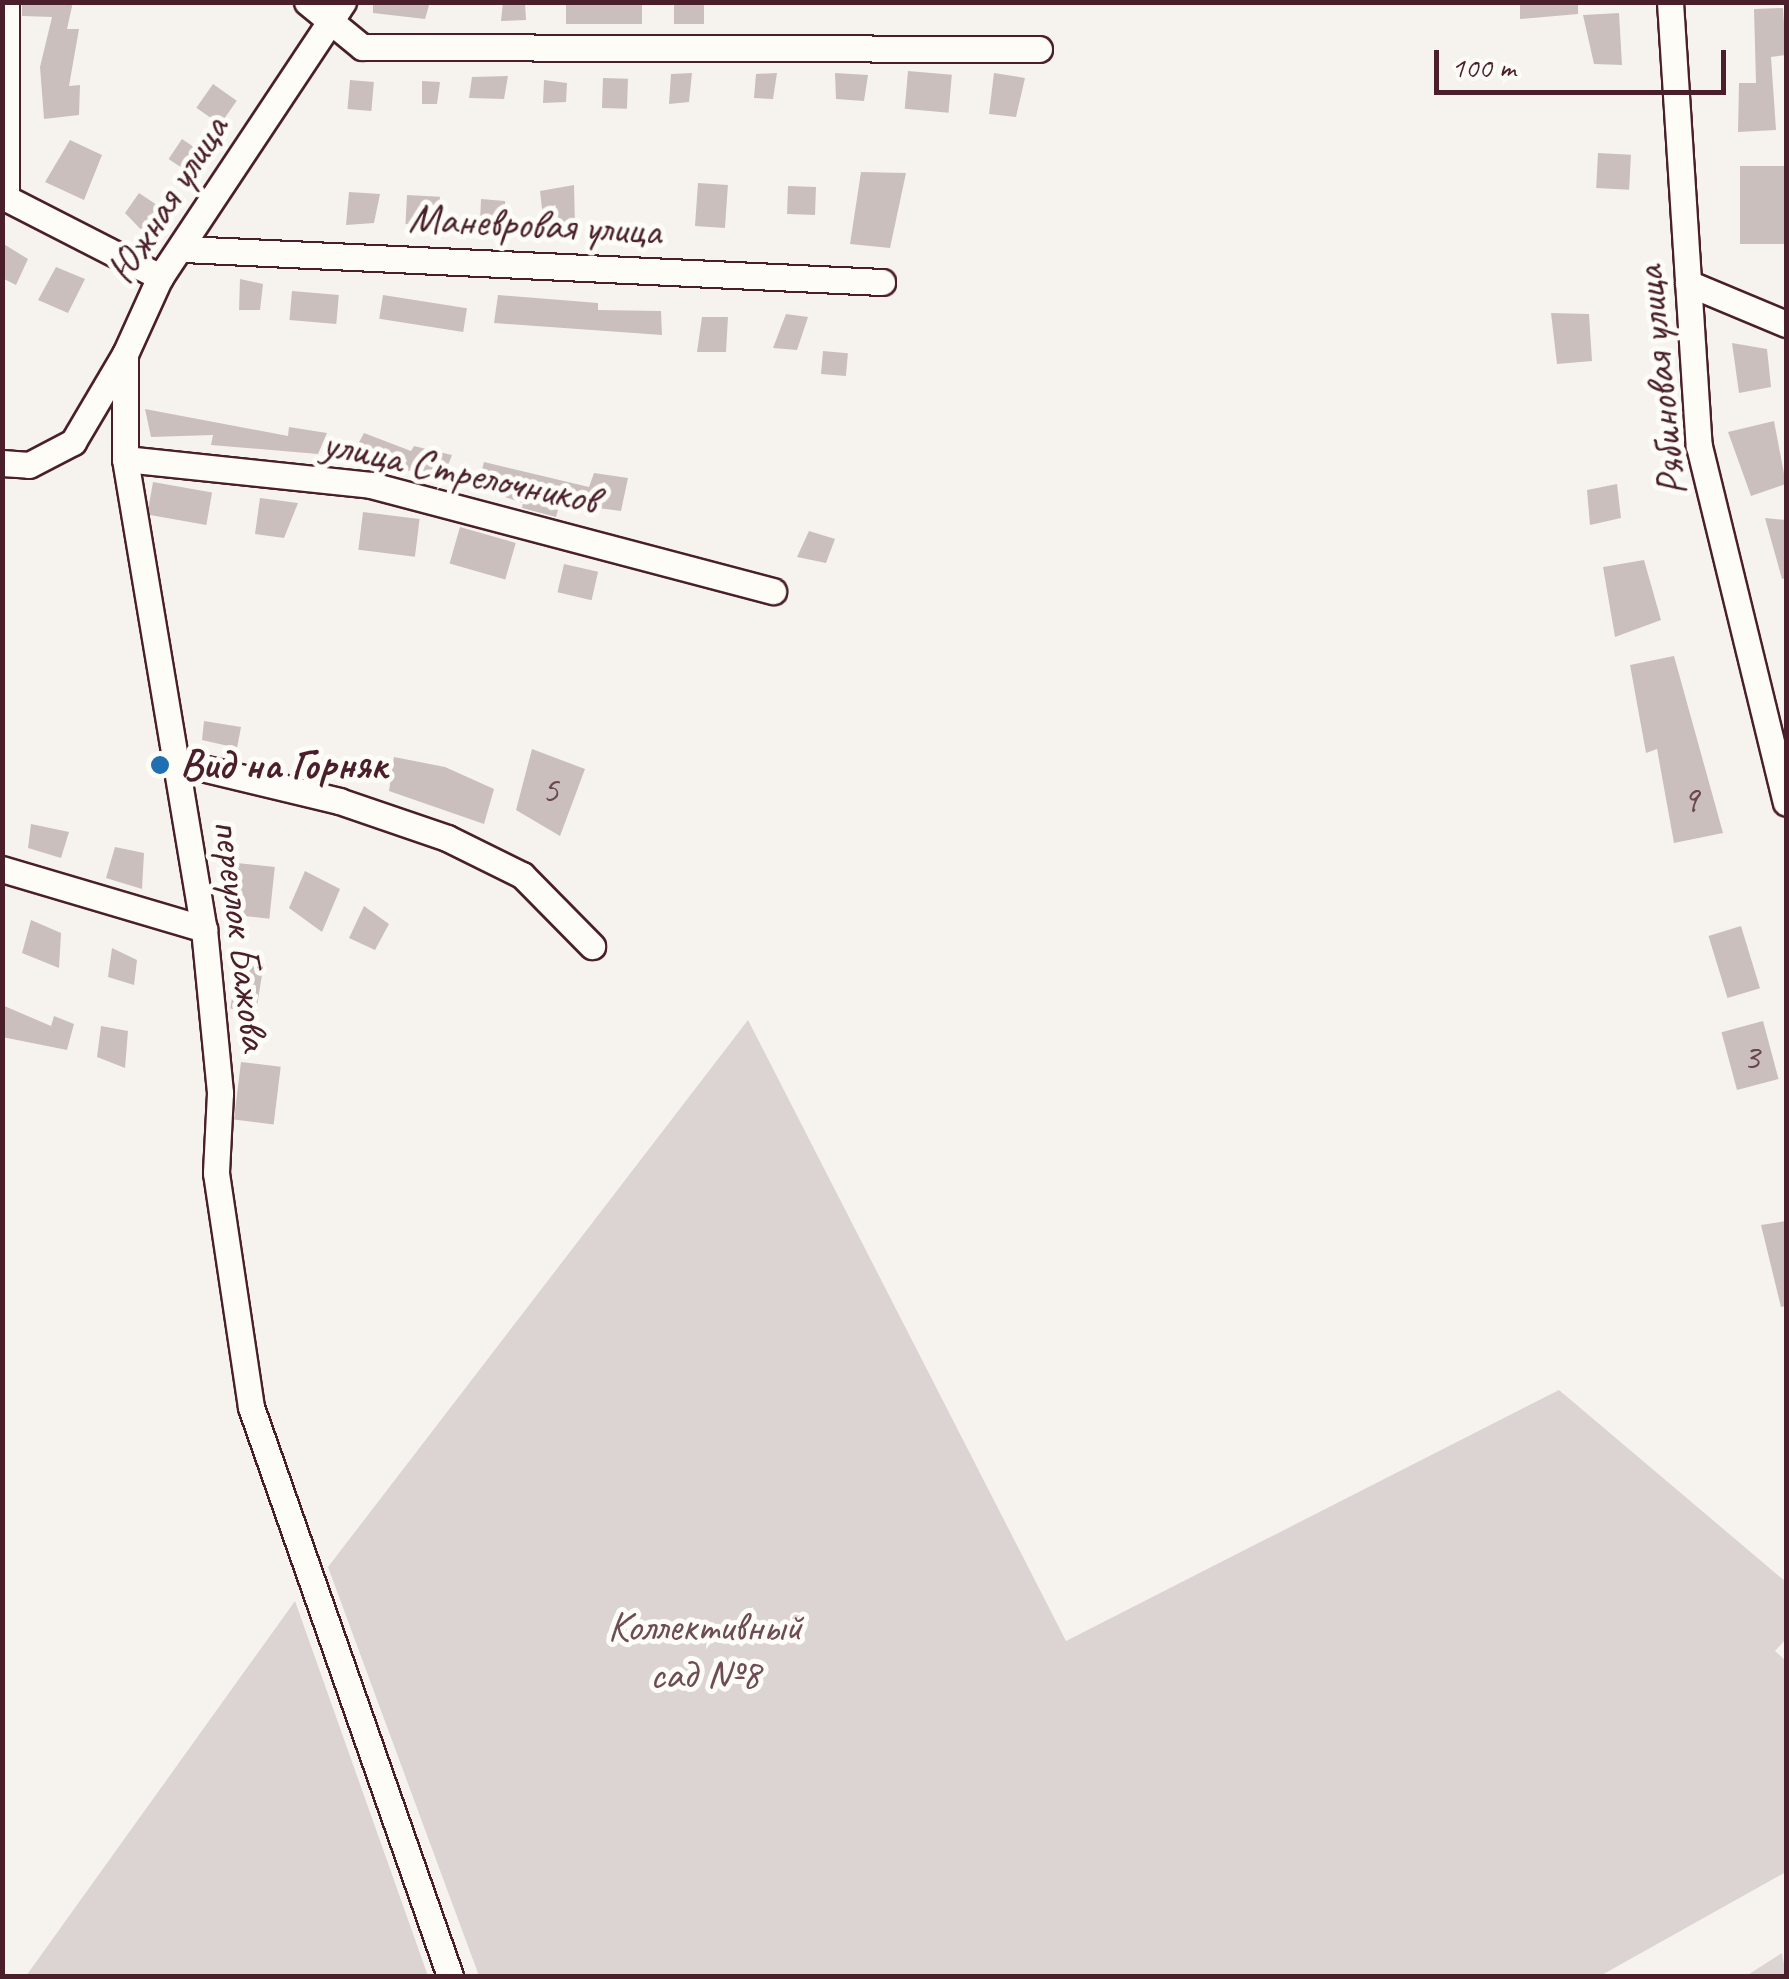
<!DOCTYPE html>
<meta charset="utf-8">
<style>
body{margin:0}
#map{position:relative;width:1789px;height:1979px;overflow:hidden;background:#f6f3ef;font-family:Caveat,sans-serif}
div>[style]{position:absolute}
.green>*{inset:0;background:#dcd4d2}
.building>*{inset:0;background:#cbbfbe;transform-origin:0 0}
.roads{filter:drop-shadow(2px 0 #4a1f2b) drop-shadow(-2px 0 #4a1f2b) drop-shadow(0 2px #4a1f2b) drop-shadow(0 -2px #4a1f2b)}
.minor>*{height:25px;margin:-12.5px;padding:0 12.5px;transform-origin:12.5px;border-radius:12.5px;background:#fdfcf7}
.dots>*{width:28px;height:28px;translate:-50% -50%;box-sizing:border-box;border:5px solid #fdfcf7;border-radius:50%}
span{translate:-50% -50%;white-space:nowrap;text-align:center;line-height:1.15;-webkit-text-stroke:10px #fdfcf7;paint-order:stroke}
.number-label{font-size:38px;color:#6a4750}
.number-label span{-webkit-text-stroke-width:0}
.street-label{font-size:42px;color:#4a1f2b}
.poi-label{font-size:42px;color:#4a1f2b;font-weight:700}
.left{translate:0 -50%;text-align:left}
.park-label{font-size:42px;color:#6e4c55}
.frame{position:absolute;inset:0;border:5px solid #4a1f2b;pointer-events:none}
.scale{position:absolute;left:1434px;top:50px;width:292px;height:45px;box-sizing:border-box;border:5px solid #4a1f2b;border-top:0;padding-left:12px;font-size:30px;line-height:35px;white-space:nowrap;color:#4a1f2b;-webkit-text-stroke:8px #fdfcf7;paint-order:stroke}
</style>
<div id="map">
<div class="green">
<i style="clip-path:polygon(748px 1020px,1066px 1641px,1559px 1390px,1786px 1582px,1786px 1639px,1775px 1651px,1786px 1661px,1786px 1872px,1600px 1976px,479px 1976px,328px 1567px)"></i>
<i style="clip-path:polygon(295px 1601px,428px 1976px,26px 1976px)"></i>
<i style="clip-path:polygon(1782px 1953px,1786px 1976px,1746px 1976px)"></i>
</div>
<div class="building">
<i style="clip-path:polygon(22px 2px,73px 2px,67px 29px,79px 29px,69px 86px,80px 85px,79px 115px,44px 119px,40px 67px,52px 17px,22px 16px)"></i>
<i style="clip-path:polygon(373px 2px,430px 2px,425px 19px,373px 13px)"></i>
<i style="clip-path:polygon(503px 2px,525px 2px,526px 20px,501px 21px)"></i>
<i style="left:566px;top:2px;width:76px;height:22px"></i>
<i style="left:674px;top:2px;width:30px;height:22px"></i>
<i style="clip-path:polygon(1520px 2px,1578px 2px,1578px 14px,1520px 19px)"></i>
<i style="clip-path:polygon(1783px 8px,1786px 55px,1771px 57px,1776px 130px,1738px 132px,1739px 83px,1756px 83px,1754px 9px)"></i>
<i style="clip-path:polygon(1619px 13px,1622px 65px,1594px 64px,1583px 15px)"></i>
<i style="left:908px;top:71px;width:44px;height:38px;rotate:5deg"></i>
<i style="clip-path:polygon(692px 73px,689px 102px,669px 104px,671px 74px)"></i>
<i style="clip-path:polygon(777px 73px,773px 99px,754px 98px,756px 74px)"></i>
<i style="clip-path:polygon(835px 73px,868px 75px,864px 101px,836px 99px)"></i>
<i style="clip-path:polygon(994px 73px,1025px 78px,1016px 117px,989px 114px)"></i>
<i style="clip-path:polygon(508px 76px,504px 99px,469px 98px,472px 77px)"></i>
<i style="left:603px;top:78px;width:25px;height:30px;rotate:2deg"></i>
<i style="left:350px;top:80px;width:24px;height:29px;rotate:5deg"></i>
<i style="clip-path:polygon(544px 80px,567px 83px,566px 102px,543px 103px)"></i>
<i style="clip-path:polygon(422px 81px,440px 82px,437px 104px,422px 104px)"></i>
<i style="left:213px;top:84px;width:29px;height:29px;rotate:35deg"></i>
<i style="left:182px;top:139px;width:29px;height:24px;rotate:34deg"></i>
<i style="clip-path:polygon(70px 140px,102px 155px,84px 200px,45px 182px)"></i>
<i style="left:1598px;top:153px;width:33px;height:35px;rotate:3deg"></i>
<i style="left:1786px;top:166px;width:78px;height:46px;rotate:90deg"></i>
<i style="clip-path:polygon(861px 172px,906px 173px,890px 248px,850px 244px)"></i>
<i style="left:698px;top:183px;width:30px;height:43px;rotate:4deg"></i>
<i style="clip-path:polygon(574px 185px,575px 228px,544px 227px,540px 191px)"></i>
<i style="left:788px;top:186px;width:28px;height:28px;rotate:2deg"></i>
<i style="clip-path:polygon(349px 192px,380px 194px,374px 223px,346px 225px)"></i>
<i style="clip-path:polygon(139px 193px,166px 211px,150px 239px,125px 213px)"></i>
<i style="left:407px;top:195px;width:33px;height:29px;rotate:3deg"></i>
<i style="clip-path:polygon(481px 199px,505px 201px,505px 222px,480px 223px)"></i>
<i style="clip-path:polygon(2px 243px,28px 259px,16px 285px,2px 278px)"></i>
<i style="clip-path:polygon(56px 267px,85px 279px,68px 313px,38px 300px)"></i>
<i style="clip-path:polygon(240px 279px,263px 284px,260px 310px,239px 310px)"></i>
<i style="left:292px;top:291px;width:47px;height:29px;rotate:5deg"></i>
<i style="left:383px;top:295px;width:85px;height:24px;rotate:9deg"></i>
<i style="clip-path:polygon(498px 295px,598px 303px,598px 310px,661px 311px,662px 335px,494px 323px)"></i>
<i style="clip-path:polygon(1551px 313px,1589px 314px,1592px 361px,1557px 364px)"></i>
<i style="clip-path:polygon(786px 314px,808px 317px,797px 350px,773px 348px)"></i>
<i style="clip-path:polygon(702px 317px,728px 317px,726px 352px,697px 352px)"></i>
<i style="clip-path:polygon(1732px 343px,1767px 349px,1771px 387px,1739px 393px)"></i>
<i style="left:823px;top:351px;width:25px;height:23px;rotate:5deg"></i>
<i style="clip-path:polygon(145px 409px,288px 436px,289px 427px,327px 433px,318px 454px,211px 445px,213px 435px,151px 437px)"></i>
<i style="clip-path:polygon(1774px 421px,1786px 484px,1751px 496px,1728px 432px)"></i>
<i style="clip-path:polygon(364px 433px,411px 451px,414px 446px,452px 455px,443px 479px,351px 457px)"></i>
<i style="clip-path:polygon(484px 462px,589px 487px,594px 473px,628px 478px,621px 511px,560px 503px,556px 517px,522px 508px,523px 503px,477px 488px)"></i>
<i style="left:153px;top:482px;width:60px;height:33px;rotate:10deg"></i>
<i style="clip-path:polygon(1617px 484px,1621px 518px,1590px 525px,1587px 490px)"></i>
<i style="clip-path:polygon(260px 498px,298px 503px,284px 538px,255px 534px)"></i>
<i style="left:363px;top:512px;width:57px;height:38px;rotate:7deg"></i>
<i style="clip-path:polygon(1765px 518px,1786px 520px,1786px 578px,1782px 579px)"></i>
<i style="left:460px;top:527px;width:58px;height:38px;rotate:16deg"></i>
<i style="clip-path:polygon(809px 531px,835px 539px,826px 563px,797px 557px)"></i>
<i style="clip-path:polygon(1644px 560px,1661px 620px,1615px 637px,1603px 567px)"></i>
<i style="left:564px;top:564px;width:35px;height:29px;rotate:13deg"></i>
<i style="clip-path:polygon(1674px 656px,1723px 833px,1674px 843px,1657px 749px,1646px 753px,1630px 665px)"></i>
<i style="clip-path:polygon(204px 721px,241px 727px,237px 748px,202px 740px)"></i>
<i style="clip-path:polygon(532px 749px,585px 769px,560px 836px,516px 810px)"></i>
<i style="clip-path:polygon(394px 757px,445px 767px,494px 789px,484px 824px,389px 791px)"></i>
<i style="clip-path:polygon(31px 824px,69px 832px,61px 858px,28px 848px)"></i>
<i style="clip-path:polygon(115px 847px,144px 853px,142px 889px,106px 878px)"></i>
<i style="left:237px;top:863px;width:38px;height:52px;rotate:6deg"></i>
<i style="clip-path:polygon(305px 871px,340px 889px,322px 932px,289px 908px)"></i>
<i style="clip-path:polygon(364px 906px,389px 924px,375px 950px,349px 938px)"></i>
<i style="clip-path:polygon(31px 920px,61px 933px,59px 968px,22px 953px)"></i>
<i style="left:1741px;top:926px;width:65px;height:34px;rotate:73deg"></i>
<i style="clip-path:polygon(112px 948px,137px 960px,134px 985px,108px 977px)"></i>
<i style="left:238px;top:960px;width:26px;height:49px;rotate:9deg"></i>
<i style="clip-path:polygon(2px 1005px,51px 1026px,54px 1016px,74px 1024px,67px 1050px,2px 1037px)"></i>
<i style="left:1763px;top:1021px;width:60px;height:43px;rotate:75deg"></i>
<i style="clip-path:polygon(101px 1026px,128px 1031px,125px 1068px,97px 1057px)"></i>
<i style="left:241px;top:1062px;width:40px;height:58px;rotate:7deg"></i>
<i style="clip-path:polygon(1786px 1221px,1786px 1306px,1781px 1307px,1761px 1225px)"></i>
</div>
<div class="roads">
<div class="minor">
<i style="left:307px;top:2px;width:71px;rotate:39.3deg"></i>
<i style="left:362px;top:47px;width:677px;rotate:0.17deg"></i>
<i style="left:343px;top:2px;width:330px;rotate:123.6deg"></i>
<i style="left:160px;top:277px;width:85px;rotate:114.4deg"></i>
<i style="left:125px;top:354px;width:105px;rotate:90deg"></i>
<i style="left:125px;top:459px;width:477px;rotate:80.5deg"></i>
<i style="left:204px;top:929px;width:165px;rotate:84.4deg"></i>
<i style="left:220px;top:1093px;width:80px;rotate:92.9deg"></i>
<i style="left:216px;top:1173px;width:237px;rotate:81.5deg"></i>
<i style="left:251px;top:1407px;width:603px;rotate:70.72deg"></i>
<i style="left:1670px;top:2px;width:445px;rotate:86.3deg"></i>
<i style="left:1699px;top:446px;width:367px;rotate:76.3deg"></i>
<i style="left:2px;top:196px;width:178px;rotate:27.1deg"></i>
<i style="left:6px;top:198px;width:196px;rotate:-90deg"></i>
<i style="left:184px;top:249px;width:699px;rotate:2.71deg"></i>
<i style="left:1688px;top:283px;width:106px;rotate:22.7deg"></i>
<i style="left:125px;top:459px;width:247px;rotate:6deg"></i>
<i style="left:371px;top:485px;width:416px;rotate:14.8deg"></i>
<i style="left:2px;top:463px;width:27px;rotate:4deg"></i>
<i style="left:29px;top:465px;width:50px;rotate:-27.6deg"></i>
<i style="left:73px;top:442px;width:102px;rotate:-59.4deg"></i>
<i style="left:177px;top:762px;width:167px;rotate:13.5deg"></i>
<i style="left:339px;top:801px;width:114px;rotate:18.9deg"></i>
<i style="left:447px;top:838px;width:84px;rotate:26.3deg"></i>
<i style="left:522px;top:875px;width:100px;rotate:45.4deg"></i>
<i style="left:2px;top:869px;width:211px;rotate:16.5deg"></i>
</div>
</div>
<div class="dots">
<i style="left:160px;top:765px;background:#1f6fb2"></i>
</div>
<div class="number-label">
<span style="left:550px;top:790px">5</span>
<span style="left:1690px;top:799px">9</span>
<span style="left:1751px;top:1057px">3</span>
</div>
<div class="street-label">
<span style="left:168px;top:200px;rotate:-58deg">Южная улица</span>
<span style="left:535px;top:225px;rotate:3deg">Маневровая улица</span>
<span style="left:1661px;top:381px;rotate:-96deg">Рябиновая улица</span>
<span style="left:460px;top:472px;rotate:12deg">улица Стрелочников</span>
<span style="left:241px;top:935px;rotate:83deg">переулок Бажова</span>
</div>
<div class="poi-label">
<span class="left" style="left:180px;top:765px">Вид на Горняк</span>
</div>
<div class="park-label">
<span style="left:705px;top:1651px">Коллективный<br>сад №8</span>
</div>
<div class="frame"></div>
<div class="scale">100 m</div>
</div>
